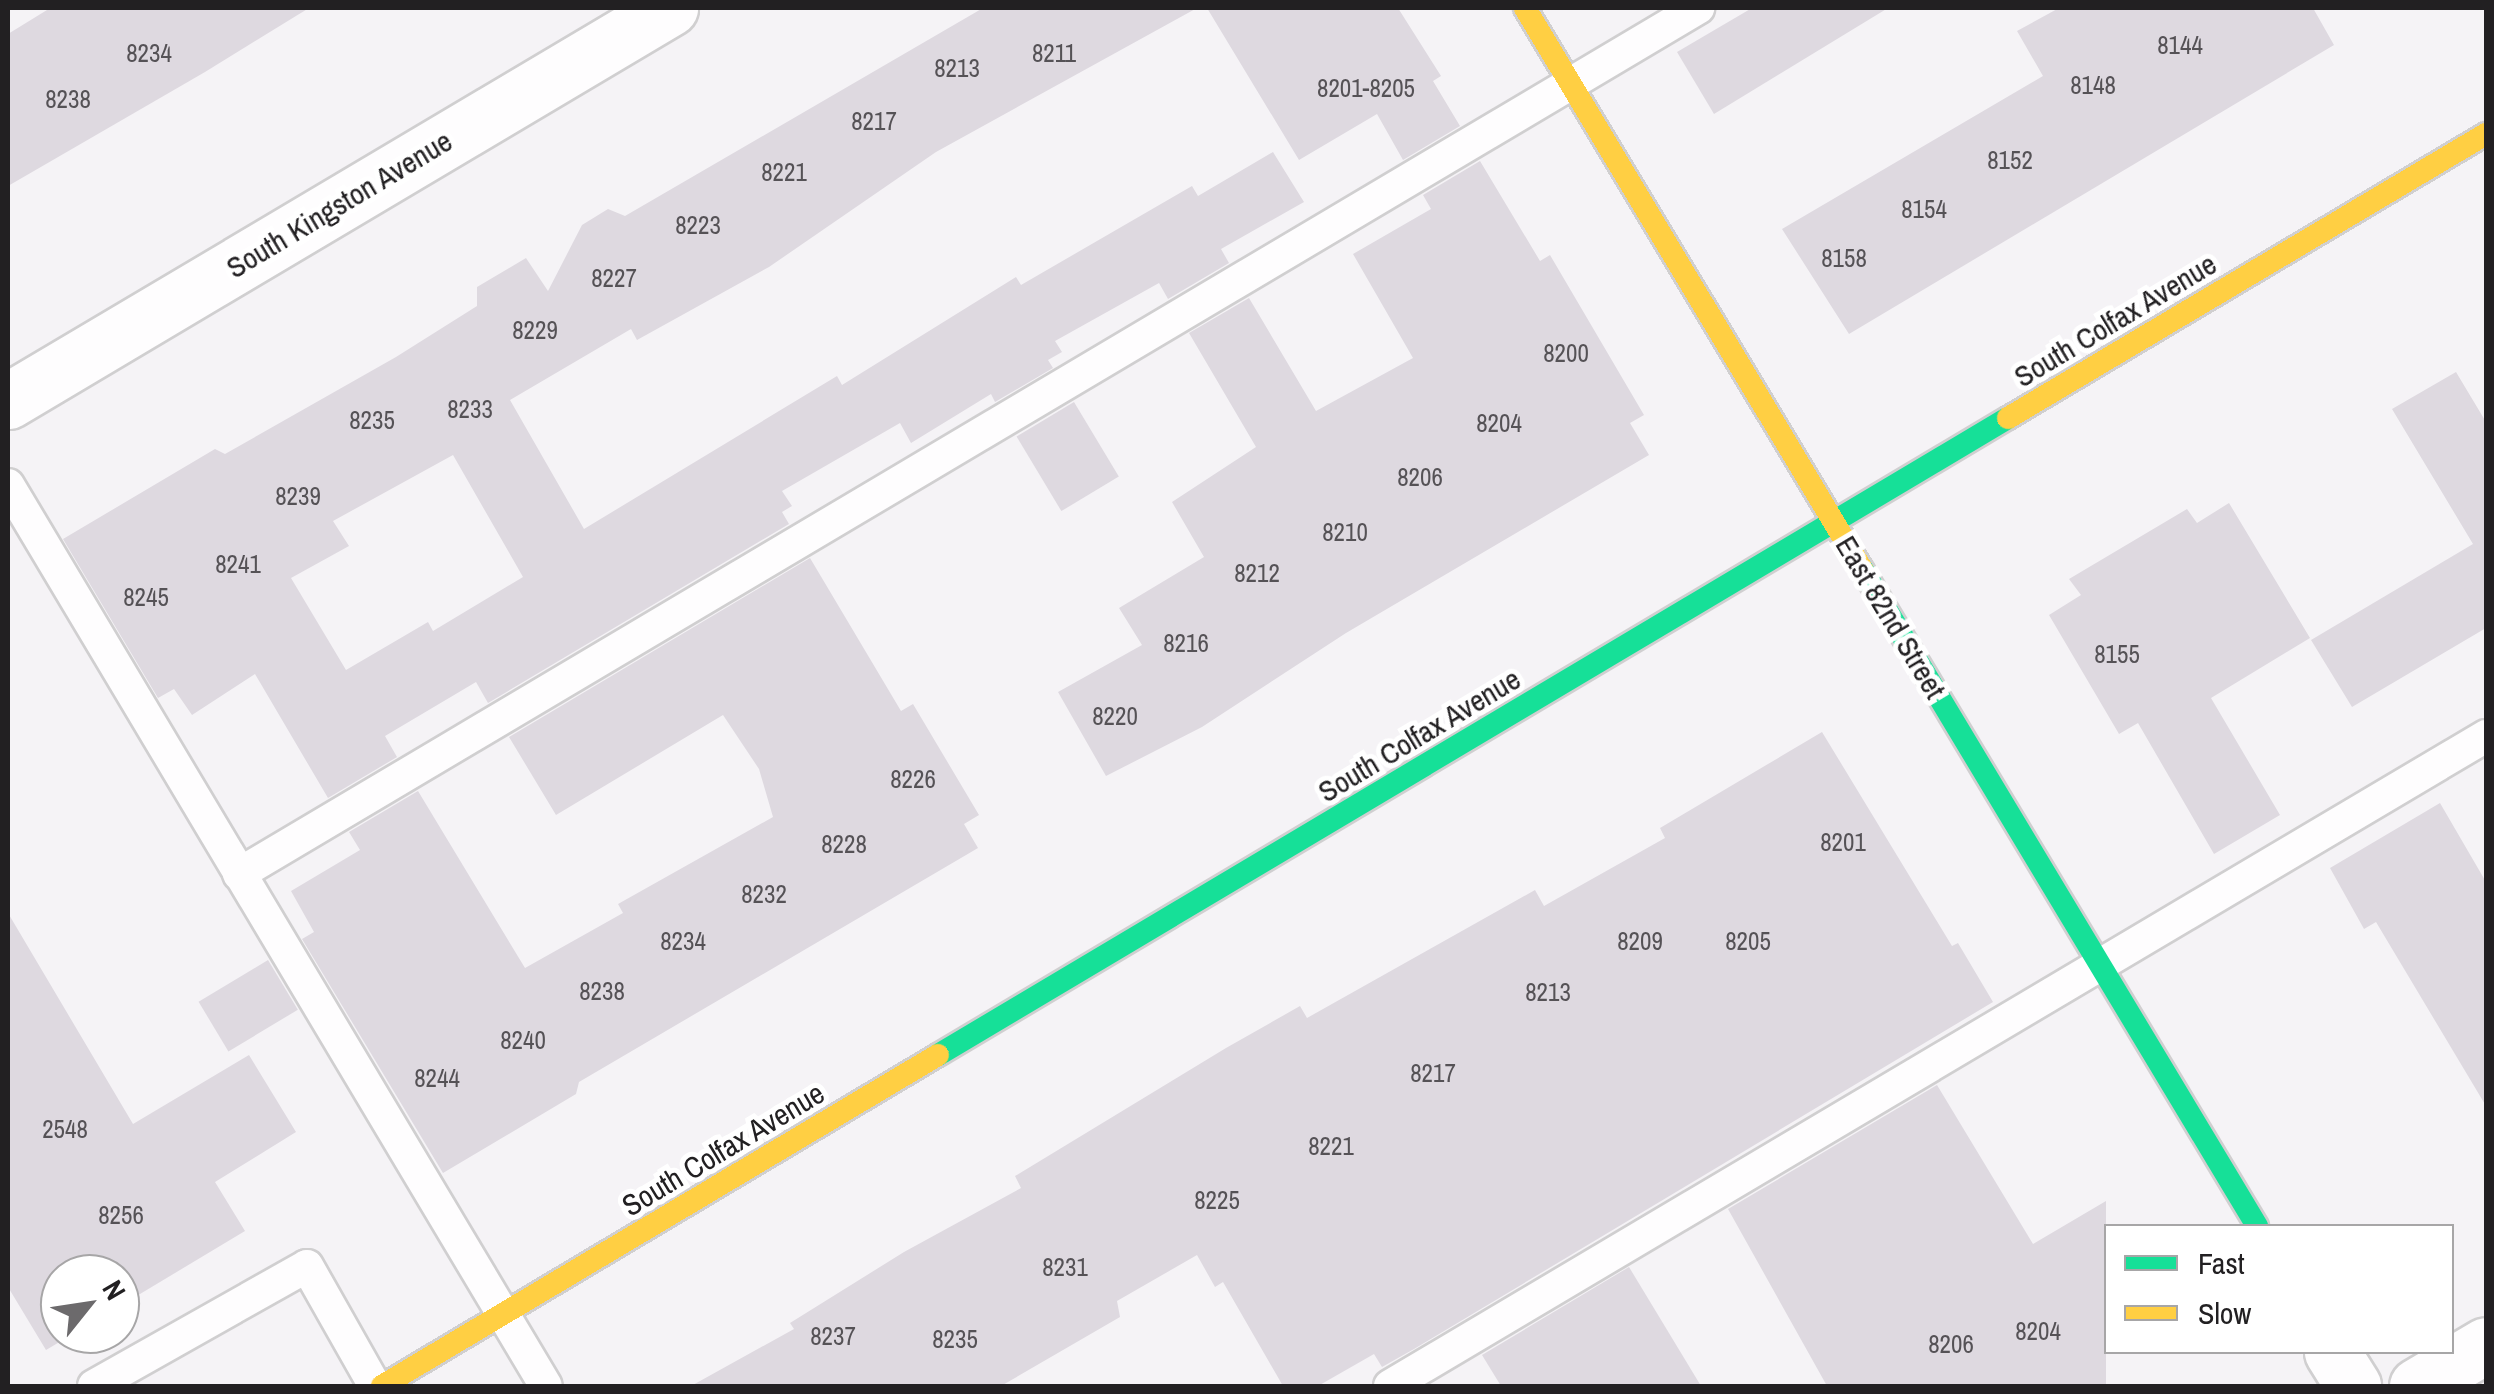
<!DOCTYPE html>
<style>
body{margin:0}
#map{position:relative;width:2494px;height:1394px;overflow:hidden;background:#f5f3f6;font-family:"Archivo Narrow",sans-serif}
div>[style]{position:absolute}
.building>*{inset:0;background:#ded9e0;transform-origin:0 0}
.roads{filter:drop-shadow(2px 0 #d0cfd0) drop-shadow(-2px 0 #d0cfd0) drop-shadow(0 2px #d0cfd0) drop-shadow(0 -2px #d0cfd0)}
.lane>*{height:32px;margin:-16px;padding:0 16px;transform-origin:16px;border-radius:16px;background:#fefdfe}
.street>*{height:55px;margin:-27.5px;padding:0 27.5px;transform-origin:27.5px;border-radius:27.5px;background:#fefdfe}
.fast>*{height:22px;margin:-11px;padding:0 11px;transform-origin:11px;border-radius:11px;background:#16e098}
.slow>*{height:22px;margin:-11px;padding:0 11px;transform-origin:11px;border-radius:11px;background:#ffcf43}
span{translate:-50% -50%;white-space:nowrap;text-align:center;line-height:1.15;-webkit-text-stroke:10px #fff;paint-order:stroke}
.number-label{font-size:25px;color:#555256}
.number-label span{-webkit-text-stroke-width:0}
.street-label{font-size:30px;color:#222022}
.frame{position:absolute;inset:0;border:10px solid #222022;pointer-events:none}
.legend{position:absolute;left:2104px;top:1224px;width:350px;height:130px;box-sizing:border-box;background:#fff;border:2px solid #a7a6a7;margin:0;padding:12px 18px;list-style:none;font-size:30px;color:#222022}
.legend li{display:flex;align-items:center;gap:20px;height:50px}
.legend b{width:50px;border:2px solid #a7a6a7}
.north{position:absolute;left:40px;top:1254px;width:100px;height:100px;box-sizing:border-box;background:#fff;border:2px solid #a7a6a7;border-radius:50%;rotate:60deg;font-size:28px;font-weight:700;line-height:40px;text-align:center;color:#222022}
.north::after{content:'';display:block;margin:auto;width:35px;height:45px;background:#6c6a6c;clip-path:polygon(50% 0,100% 100%,50% 72%,0 100%)}
</style>
<div id="map">
<div class="building">
<i style="clip-path:polygon(309px 8px,205px 72px,8px 186px,8px 34px,47px 10px)"></i>
<i style="clip-path:polygon(evenodd,983px 8px,1197px 8px,936px 152px,769px 267px,637px 340px,631px 329px,510px 400px,584px 529px,837px 376px,842px 385px,1016px 277px,1021px 285px,1192px 186px,1198px 196px,1273px 152px,1304px 202px,1221px 249px,1229px 263px,1168px 299px,1159px 283px,1055px 341px,1062px 352px,1048px 360px,1053px 368px,995px 402px,991px 394px,911px 443px,900px 423px,782px 491px,792px 506px,782px 512px,789px 524px,488px 703px,476px 682px,385px 736px,397px 757px,328px 798px,255px 674px,192px 715px,174px 689px,158px 698px,63px 539px,215px 449px,225px 454px,396px 357px,477px 306px,477px 287px,526px 258px,548px 291px,582px 225px,608px 209px,625px 216px,983px 8px,453px 455px,523px 577px,433px 631px,428px 622px,346px 670px,291px 578px,349px 546px,333px 521px,453px 455px)"></i>
<i style="clip-path:polygon(1207px 8px,1398px 8px,1441px 76px,1433px 81px,1460px 126px,1403px 160px,1377px 114px,1299px 160px)"></i>
<i style="clip-path:polygon(1752px 8px,1888px 8px,1714px 114px,1677px 52px)"></i>
<i style="clip-path:polygon(2059px 8px,2313px 8px,2334px 45px,1849px 334px,1782px 229px,2043px 76px,2017px 31px)"></i>
<i style="clip-path:polygon(1480px 161px,1540px 261px,1550px 255px,1644px 415px,1630px 423px,1649px 455px,1346px 633px,1202px 727px,1106px 776px,1058px 692px,1142px 645px,1119px 608px,1204px 557px,1172px 502px,1256px 447px,1189px 333px,1249px 298px,1316px 411px,1413px 358px,1353px 254px,1431px 209px,1423px 195px)"></i>
<i style="clip-path:polygon(2456px 372px,2486px 422px,2486px 628px,2352px 707px,2311px 640px,2473px 544px,2392px 409px)"></i>
<i style="left:1074px;top:402px;width:87px;height:67px;rotate:59deg"></i>
<i style="clip-path:polygon(2229px 503px,2310px 638px,2211px 698px,2280px 815px,2214px 854px,2138px 723px,2119px 734px,2049px 615px,2081px 595px,2069px 579px,2187px 509px,2197px 523px)"></i>
<i style="clip-path:polygon(810px 558px,901px 711px,913px 704px,979px 815px,964px 824px,978px 848px,579px 1082px,576px 1094px,443px 1173px,302px 939px,314px 932px,291px 891px,360px 850px,349px 832px,418px 791px,525px 968px,623px 913px,618px 904px,773px 817px,759px 769px,723px 715px,556px 815px,509px 737px)"></i>
<i style="clip-path:polygon(1822px 732px,1952px 946px,1958px 943px,1993px 1002px,1414px 1349px,1382px 1367px,1374px 1354px,1318px 1386px,1283px 1386px,1223px 1282px,1215px 1287px,1197px 1255px,1117px 1301px,1120px 1317px,1001px 1386px,691px 1386px,794px 1329px,790px 1323px,904px 1252px,1021px 1188px,1015px 1176px,1226px 1048px,1300px 1006px,1307px 1018px,1535px 890px,1544px 906px,1665px 838px,1660px 828px)"></i>
<i style="clip-path:polygon(2440px 803px,2486px 882px,2486px 1106px,2376px 922px,2364px 929px,2330px 868px)"></i>
<i style="clip-path:polygon(8px 913px,133px 1124px,249px 1055px,296px 1132px,215px 1182px,245px 1231px,120px 1306px,120px 1274px,60px 1274px,60px 1334px,73px 1334px,46px 1350px,8px 1287px)"></i>
<i style="left:268px;top:960px;width:58px;height:81px;rotate:59deg"></i>
<i style="clip-path:polygon(1937px 1085px,2033px 1244px,2106px 1201px,2106px 1386px,1827px 1386px,1728px 1209px)"></i>
<i style="clip-path:polygon(1629px 1267px,1701px 1386px,1501px 1386px,1482px 1355px)"></i>
</div>
<div class="roads">
<div class="lane">
<i style="left:8px;top:485px;width:1049px;rotate:59.16deg"></i>
<i style="left:239px;top:874px;width:1697px;rotate:-30.69deg"></i>
<i style="left:94px;top:1386px;width:244px;rotate:-29.4deg"></i>
<i style="left:307px;top:1266px;width:138px;rotate:60.5deg"></i>
<i style="left:1390px;top:1386px;width:1274px;rotate:-30.67deg"></i>
</div>
<div class="street">
<i style="left:8px;top:401px;width:770px;rotate:-30.7deg"></i>
<i style="left:2332px;top:1352px;width:40px;rotate:58deg"></i>
<i style="left:2417px;top:1386px;width:80px;rotate:-30.7deg"></i>
</div>
<div class="fast">
<i style="left:1862px;top:569px;width:767px;rotate:58.98deg"></i>
<i style="left:938px;top:1055px;width:1245px;rotate:-30.77deg"></i>
</div>
<div class="slow">
<i style="left:1525px;top:8px;width:654px;rotate:59.01deg"></i>
<i style="left:2008px;top:418px;width:556px;rotate:-30.72deg"></i>
<i style="left:382px;top:1386px;width:647px;rotate:-30.77deg"></i>
</div>
</div>
<div class="number-label">
<span style="left:2180px;top:45px">8144</span>
<span style="left:149px;top:53px">8234</span>
<span style="left:1054px;top:53px">8211</span>
<span style="left:957px;top:68px">8213</span>
<span style="left:2093px;top:85px">8148</span>
<span style="left:1366px;top:88px">8201-8205</span>
<span style="left:68px;top:99px">8238</span>
<span style="left:874px;top:121px">8217</span>
<span style="left:2010px;top:160px">8152</span>
<span style="left:784px;top:172px">8221</span>
<span style="left:1924px;top:209px">8154</span>
<span style="left:698px;top:225px">8223</span>
<span style="left:1844px;top:258px">8158</span>
<span style="left:614px;top:278px">8227</span>
<span style="left:535px;top:330px">8229</span>
<span style="left:1566px;top:353px">8200</span>
<span style="left:470px;top:409px">8233</span>
<span style="left:372px;top:420px">8235</span>
<span style="left:1499px;top:423px">8204</span>
<span style="left:1420px;top:477px">8206</span>
<span style="left:298px;top:496px">8239</span>
<span style="left:1345px;top:532px">8210</span>
<span style="left:238px;top:564px">8241</span>
<span style="left:1257px;top:573px">8212</span>
<span style="left:146px;top:597px">8245</span>
<span style="left:1186px;top:643px">8216</span>
<span style="left:2117px;top:654px">8155</span>
<span style="left:1115px;top:716px">8220</span>
<span style="left:913px;top:779px">8226</span>
<span style="left:1843px;top:842px">8201</span>
<span style="left:844px;top:844px">8228</span>
<span style="left:764px;top:894px">8232</span>
<span style="left:683px;top:941px">8234</span>
<span style="left:1640px;top:941px">8209</span>
<span style="left:1748px;top:941px">8205</span>
<span style="left:602px;top:991px">8238</span>
<span style="left:1548px;top:992px">8213</span>
<span style="left:523px;top:1040px">8240</span>
<span style="left:1433px;top:1073px">8217</span>
<span style="left:437px;top:1078px">8244</span>
<span style="left:65px;top:1129px">2548</span>
<span style="left:1331px;top:1146px">8221</span>
<span style="left:1217px;top:1200px">8225</span>
<span style="left:121px;top:1215px">8256</span>
<span style="left:1065px;top:1267px">8231</span>
<span style="left:2038px;top:1331px">8204</span>
<span style="left:833px;top:1336px">8237</span>
<span style="left:955px;top:1339px">8235</span>
<span style="left:1951px;top:1344px">8206</span>
</div>
<div class="street-label">
<span style="left:339px;top:204px;rotate:-31deg">South Kingston Avenue</span>
<span style="left:2115px;top:320px;rotate:-31deg">South Colfax Avenue</span>
<span style="left:1891px;top:617px;rotate:59deg">East 82nd Street</span>
<span style="left:1419px;top:735px;rotate:-31deg">South Colfax Avenue</span>
<span style="left:723px;top:1149px;rotate:-31deg">South Colfax Avenue</span>
</div>
<div class="frame"></div>
<ul class="legend">
<li><b style="height:12px;background:#16e098"></b>Fast</li>
<li><b style="height:12px;background:#ffcf43"></b>Slow</li>
</ul>
<div class="north">N</div>
</div>
